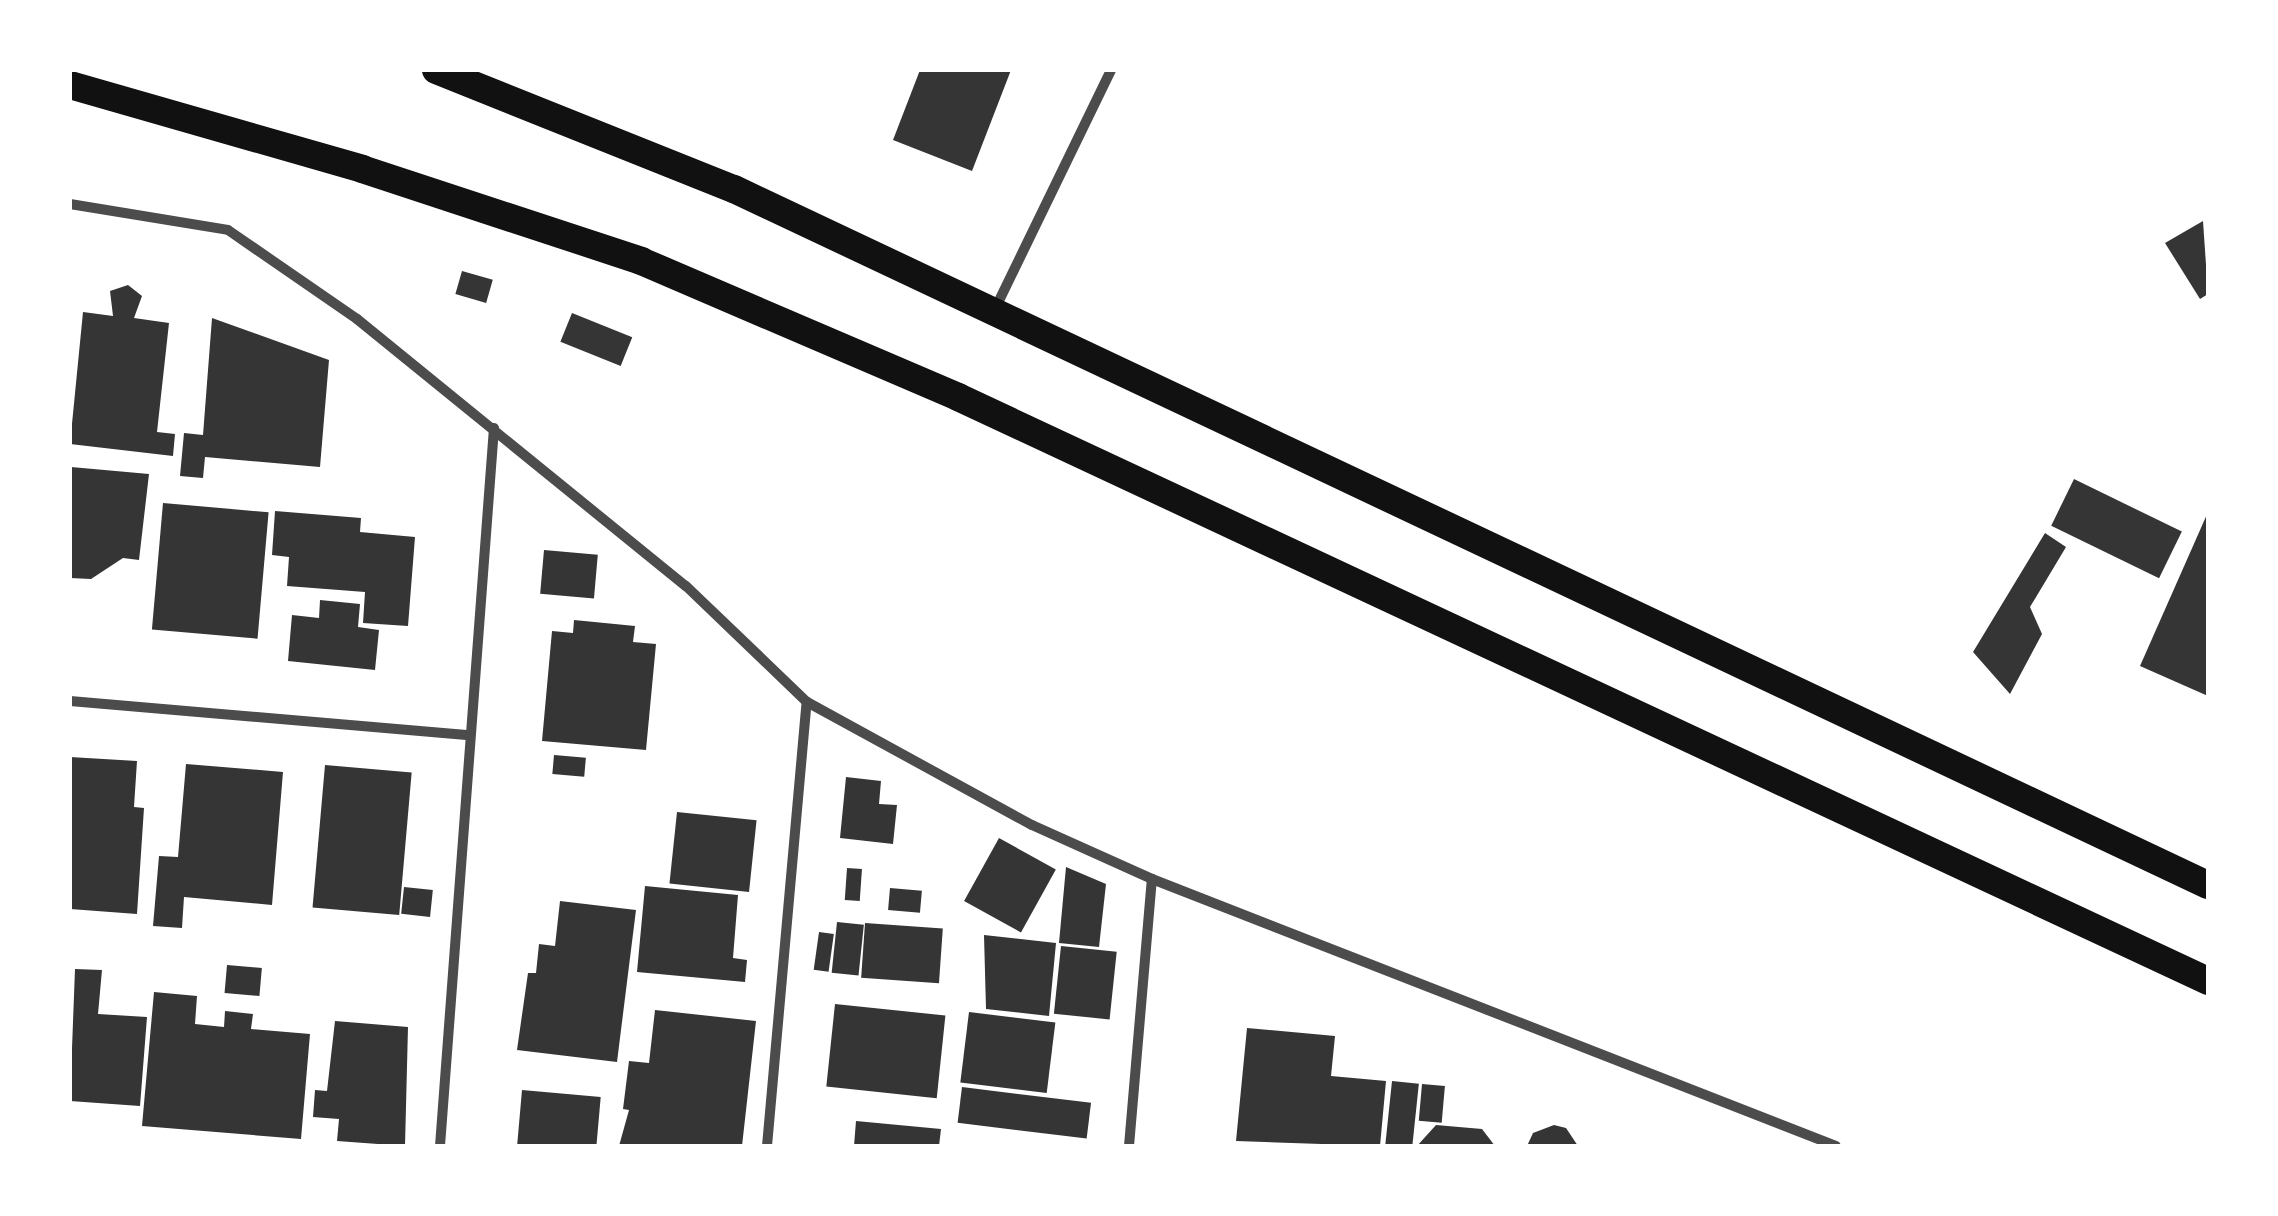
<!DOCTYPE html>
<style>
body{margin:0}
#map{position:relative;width:2278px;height:1216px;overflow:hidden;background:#fff;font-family:"Titillium Web",sans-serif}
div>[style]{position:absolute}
.building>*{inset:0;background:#353535;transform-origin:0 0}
.minor>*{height:10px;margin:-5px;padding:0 5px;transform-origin:5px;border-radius:5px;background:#4c4c4c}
.trunk>*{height:28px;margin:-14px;padding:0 14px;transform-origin:14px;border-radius:14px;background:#111}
span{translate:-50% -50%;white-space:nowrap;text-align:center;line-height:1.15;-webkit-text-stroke:8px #fff;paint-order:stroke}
.frame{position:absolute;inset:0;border:72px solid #fff;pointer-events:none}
</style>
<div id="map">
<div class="building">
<i style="clip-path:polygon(920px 70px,1011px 70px,972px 171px,893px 140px)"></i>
<i style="clip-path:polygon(2203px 221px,2208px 294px,2200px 299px,2165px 243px)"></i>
<i style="left:462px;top:271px;width:32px;height:24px;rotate:16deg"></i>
<i style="clip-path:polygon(128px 285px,142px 296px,134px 318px,169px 323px,157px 432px,175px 434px,173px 456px,70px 444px,83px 312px,113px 316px,110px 291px)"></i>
<i style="left:572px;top:313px;width:65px;height:31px;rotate:22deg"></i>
<i style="clip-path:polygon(212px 318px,329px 360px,320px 467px,205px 457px,203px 478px,180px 476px,184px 433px,203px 435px)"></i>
<i style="clip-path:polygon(71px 467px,149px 474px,139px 560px,123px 558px,91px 579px,70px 578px)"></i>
<i style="left:2074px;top:479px;width:120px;height:52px;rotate:26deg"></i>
<i style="left:163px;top:503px;width:106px;height:127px;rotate:5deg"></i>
<i style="clip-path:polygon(275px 511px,361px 518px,360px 532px,415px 537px,408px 626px,363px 623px,365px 592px,287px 586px,289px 557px,272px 555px)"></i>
<i style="clip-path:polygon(2208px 512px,2208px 696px,2140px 666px)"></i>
<i style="clip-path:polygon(2045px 533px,2066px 547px,2030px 607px,2042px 634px,2010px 694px,1973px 652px)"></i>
<i style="left:544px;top:550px;width:54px;height:44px;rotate:5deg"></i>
<i style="clip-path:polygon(320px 600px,360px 604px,358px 627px,379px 630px,375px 670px,288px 661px,292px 615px,319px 618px)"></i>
<i style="clip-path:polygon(574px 620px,635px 626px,633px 642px,656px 644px,646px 750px,542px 741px,552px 631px,573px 633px)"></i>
<i style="left:554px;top:755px;width:32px;height:19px;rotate:5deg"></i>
<i style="clip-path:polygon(70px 757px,137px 761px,134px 807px,144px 808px,137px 914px,70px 909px)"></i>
<i style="clip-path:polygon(186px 764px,283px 772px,272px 905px,184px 897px,182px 928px,153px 926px,159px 856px,178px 857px)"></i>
<i style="left:325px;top:765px;width:87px;height:143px;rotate:5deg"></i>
<i style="clip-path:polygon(846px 777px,881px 781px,879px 804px,897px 805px,893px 844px,840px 838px)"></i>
<i style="left:677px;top:812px;width:80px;height:72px;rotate:6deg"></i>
<i style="left:999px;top:838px;width:65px;height:72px;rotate:29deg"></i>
<i style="clip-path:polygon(1066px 867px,1106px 884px,1099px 947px,1059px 943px)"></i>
<i style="left:847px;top:868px;width:15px;height:32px;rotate:4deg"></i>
<i style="clip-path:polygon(645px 886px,738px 895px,733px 958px,747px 960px,745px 982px,637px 972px)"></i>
<i style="left:404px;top:887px;width:29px;height:27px;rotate:6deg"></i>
<i style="left:890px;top:888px;width:32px;height:22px;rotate:5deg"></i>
<i style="clip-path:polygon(560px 901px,636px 910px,617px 1062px,517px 1050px,528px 973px,536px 973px,539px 944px,555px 946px)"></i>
<i style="left:837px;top:922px;width:27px;height:51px;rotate:6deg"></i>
<i style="left:865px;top:923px;width:78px;height:55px;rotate:4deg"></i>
<i style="left:819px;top:932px;width:15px;height:38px;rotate:8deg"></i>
<i style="clip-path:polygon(984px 935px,1056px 943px,1049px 1016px,986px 1009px)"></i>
<i style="left:1061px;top:946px;width:56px;height:68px;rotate:6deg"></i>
<i style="left:227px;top:965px;width:35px;height:28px;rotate:5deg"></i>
<i style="clip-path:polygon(75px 969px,102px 970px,98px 1014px,147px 1017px,140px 1106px,70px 1101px)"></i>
<i style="clip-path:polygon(154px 992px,197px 996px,195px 1024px,224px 1027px,225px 1011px,253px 1014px,251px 1029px,310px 1034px,301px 1139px,142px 1126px)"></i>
<i style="left:835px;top:1004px;width:111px;height:83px;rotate:6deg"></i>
<i style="clip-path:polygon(655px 1010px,756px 1021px,742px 1146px,619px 1146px,629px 1110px,623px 1109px,629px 1061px,649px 1063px)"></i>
<i style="left:969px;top:1012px;width:87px;height:71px;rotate:7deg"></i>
<i style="clip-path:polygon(335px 1021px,408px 1027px,405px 1146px,337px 1141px,339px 1119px,313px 1117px,315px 1090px,327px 1091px)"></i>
<i style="clip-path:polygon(1247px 1028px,1335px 1036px,1331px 1076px,1386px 1081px,1380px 1146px,1236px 1141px)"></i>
<i style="left:1392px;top:1081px;width:27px;height:65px;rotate:6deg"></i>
<i style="left:1422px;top:1084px;width:23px;height:37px;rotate:5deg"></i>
<i style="left:962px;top:1087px;width:130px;height:36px;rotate:7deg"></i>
<i style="left:522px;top:1090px;width:79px;height:56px;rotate:5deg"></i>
<i style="clip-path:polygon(856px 1121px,941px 1129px,939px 1146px,854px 1146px)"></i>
<i style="clip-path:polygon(1436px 1125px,1482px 1129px,1495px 1146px,1417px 1146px)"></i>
<i style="clip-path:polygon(1554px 1125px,1566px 1128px,1578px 1146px,1527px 1146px,1533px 1133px)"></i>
</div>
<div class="minor">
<i style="left:70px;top:204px;width:160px;rotate:9.3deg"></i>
<i style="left:228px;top:230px;width:157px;rotate:34.6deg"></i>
<i style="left:357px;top:319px;width:424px;rotate:39.1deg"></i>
<i style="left:686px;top:586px;width:168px;rotate:43.8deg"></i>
<i style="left:807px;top:702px;width:256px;rotate:28.7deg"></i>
<i style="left:1032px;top:825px;width:132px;rotate:24.2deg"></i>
<i style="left:1152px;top:879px;width:734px;rotate:21.32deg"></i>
<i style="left:995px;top:309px;width:266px;rotate:-64.1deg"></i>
<i style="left:70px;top:701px;width:398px;rotate:4.9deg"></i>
<i style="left:440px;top:1146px;width:720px;rotate:-85.7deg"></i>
<i style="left:767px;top:1146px;width:446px;rotate:-84.9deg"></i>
<i style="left:1129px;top:1146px;width:268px;rotate:-85.1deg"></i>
</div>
<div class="trunk">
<i style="left:436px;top:70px;width:321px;rotate:21.8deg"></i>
<i style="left:734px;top:189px;width:1630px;rotate:25.28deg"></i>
<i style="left:70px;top:85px;width:304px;rotate:16deg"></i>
<i style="left:362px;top:169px;width:294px;rotate:18.2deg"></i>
<i style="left:641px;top:261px;width:345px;rotate:23.2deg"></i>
<i style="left:958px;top:397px;width:1380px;rotate:25.04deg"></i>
</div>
<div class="frame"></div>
</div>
